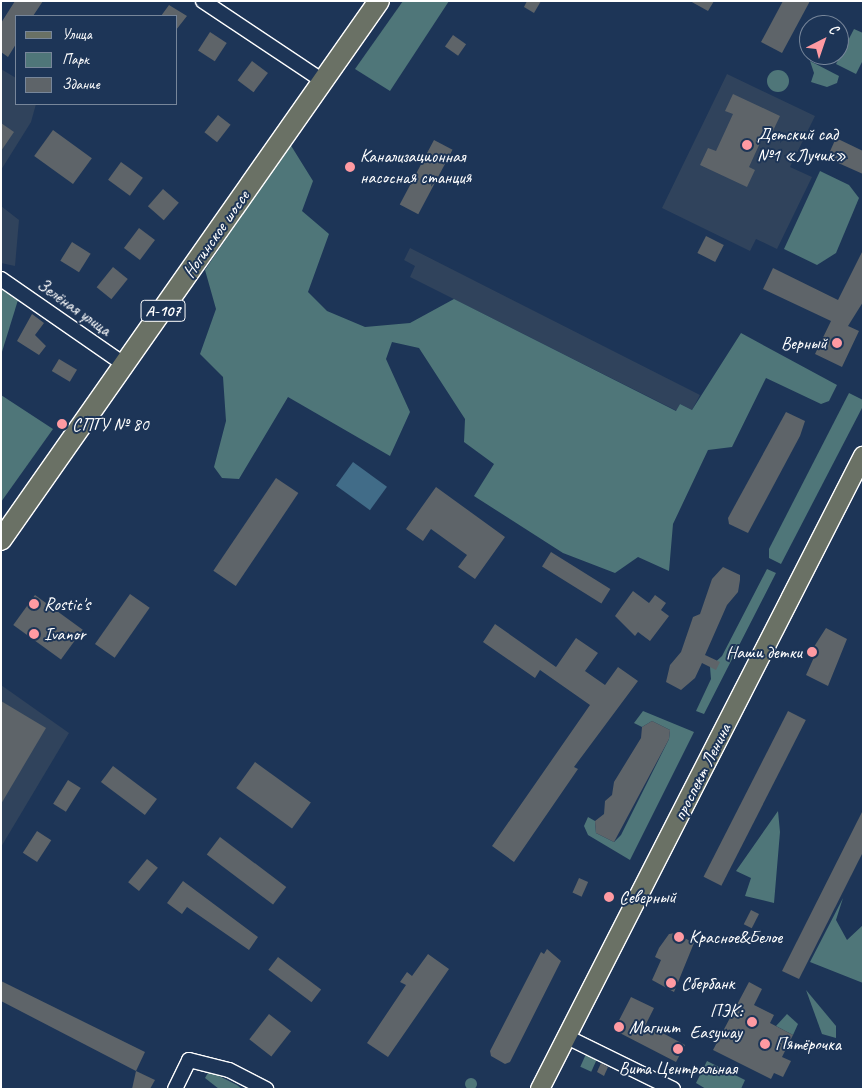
<!DOCTYPE html>
<meta charset="utf-8">
<style>
body{margin:0}
#map{position:relative;width:864px;height:1090px;overflow:hidden;background:#1d3557;font-family:Caveat,sans-serif}
div>[style]{position:absolute}
.built>*{inset:0;background:#30435c}
.green>*{inset:0;background:#4f7679;transform-origin:0 0}
.round{border-radius:50%}
.water>*{inset:0;background:#416c88;transform-origin:0 0}
.building>*{inset:0;background:#5e6469;transform-origin:0 0}
.roads{filter:drop-shadow(1px 0 #fff) drop-shadow(-1px 0 #fff) drop-shadow(0 1px #fff) drop-shadow(0 -1px #fff)}
.minor>*{height:14px;margin:-7px;padding:0 7px;transform-origin:7px;border-radius:7px;background:#1d3557}
.major>*{height:18px;margin:-9px;padding:0 9px;transform-origin:9px;border-radius:9px;background:#6a7165}
.highway>*{height:20px;margin:-10px;padding:0 10px;transform-origin:10px;border-radius:10px;background:#6a7165}
.dots>*{width:14px;height:14px;translate:-50% -50%;box-sizing:border-box;border:2px solid #1d3557;border-radius:50%}
span{translate:-50% -50%;white-space:nowrap;text-align:center;line-height:1.15;-webkit-text-stroke:4px #1d3557;paint-order:stroke}
.shield-label span{padding:1px 4px;background:#1d3557;border:1px solid;border-radius:4px;-webkit-text-stroke-width:0}
.shield-label{font-size:16px;color:#fff;font-weight:700}
.poi-label{font-size:18px;color:#fff}
.left{translate:0 -50%;text-align:left}
.right{translate:-100% -50%;text-align:right}
.street-label{font-size:18px;color:#fff}
.frame{position:absolute;inset:0;border:2px solid #fff;pointer-events:none}
.legend{position:absolute;left:15px;top:15px;width:162px;height:90px;box-sizing:border-box;background:#1d3557;border:1px solid #77869a;margin:0;padding:6px 9px;list-style:none;font-size:15px;color:#fff}
.legend li{display:flex;align-items:center;gap:10px;height:25px}
.legend b{width:25px;border:1px solid #77869a}
.north{position:absolute;left:799px;top:15px;width:50px;height:50px;box-sizing:border-box;background:#1d3557;border:1px solid #77869a;border-radius:50%;rotate:41deg;font-size:14px;font-weight:700;line-height:20px;text-align:center;color:#fff}
.north::after{content:'';display:block;margin:auto;width:18px;height:22px;background:#ff9aa2;clip-path:polygon(50% 0,100% 100%,50% 72%,0 100%)}
</style>
<div id="map">
<div class="built">
<i style="clip-path:polygon(1px 69px,16px 78px,16px 104px,36px 104px,31px 122px,1px 170px)"></i>
<i style="clip-path:polygon(727px 74px,815px 116px,790px 167px,812px 177px,777px 249px,756px 239px,750px 251px,662px 208px)"></i>
<i style="clip-path:polygon(1px 206px,19px 220px,15px 266px,1px 263px)"></i>
<i style="clip-path:polygon(410px 248px,700px 395px,692px 410px,680px 404px,677px 411px,410px 277px,415px 266px,404px 260px)"></i>
<i style="clip-path:polygon(1px 685px,69px 733px,1px 847px)"></i>
</div>
<div class="green">
<i style="clip-path:polygon(403px 1px,449px 1px,390px 91px,355px 69px)"></i>
<i style="clip-path:polygon(854px 29px,863px 33px,863px 60px,856px 74px,836px 64px)"></i>
<i class="round" style="left:820.5px;top:52.5px;width:11px;height:11px"></i>
<i style="clip-path:polygon(810px 61px,839px 76px,837px 83px,827px 87px,811px 82px,814px 73px)"></i>
<i class="round" style="left:767px;top:70px;width:22px;height:22px"></i>
<i style="clip-path:polygon(290px 144px,313px 181px,302px 211px,329px 234px,308px 292px,327px 311px,365px 327px,410px 323px,454px 299px,676px 411px,680px 404px,692px 410px,741px 333px,837px 385px,829px 401px,821px 404px,766px 378px,732px 447px,708px 450px,673px 524px,669px 571px,638px 557px,615px 573px,563px 553px,474px 496px,494px 464px,464px 442px,465px 419px,419px 348px,392px 342px,386px 359px,410px 412px,390px 456px,288px 397px,239px 479px,222px 478px,214px 467px,226px 421px,223px 377px,200px 354px,216px 309px,205px 270px)"></i>
<i style="clip-path:polygon(820px 171px,849px 185px,859px 198px,836px 253px,817px 265px,784px 249px)"></i>
<i style="clip-path:polygon(1px 288px,18px 300px,1px 355px)"></i>
<i style="clip-path:polygon(849px 393px,863px 400px,863px 406px,781px 564px,769px 558px,769px 549px)"></i>
<i style="clip-path:polygon(1px 395px,53px 429px,1px 502px)"></i>
<i style="clip-path:polygon(767px 569px,776px 573px,704px 714px,696px 711px,711px 679px,710px 667px,722px 656px)"></i>
<i style="clip-path:polygon(643px 711px,694px 732px,630px 860px,588px 835px,584px 826px,588px 817px,595px 821px,596px 833px,614px 842px,621px 835px,669px 739px,670px 730px,652px 721px,642px 727px,634px 723px)"></i>
<i style="clip-path:polygon(778px 811px,780px 832px,774px 903px,745px 896px,751px 878px,736px 871px)"></i>
<i style="clip-path:polygon(843px 898px,836px 920px,847px 940px,863px 925px,863px 983px,810px 962px)"></i>
<i style="clip-path:polygon(806px 990px,836px 1026px,836px 1038px,822px 1034px)"></i>
<i style="clip-path:polygon(787px 1014px,798px 1024px,793px 1035px,776px 1026px)"></i>
<i style="left:586px;top:1054px;width:12px;height:14px;rotate:24deg"></i>
<i style="clip-path:polygon(707px 1061px,745px 1080px,741px 1089px,706px 1089px,696px 1083px)"></i>
<i style="clip-path:polygon(209px 1071px,237px 1085px,242px 1089px,219px 1089px,205px 1078px)"></i>
<i class="round" style="left:465px;top:1078px;width:12px;height:12px"></i>
</div>
<div class="water">
<i style="left:353px;top:462px;width:42px;height:29px;rotate:36deg"></i>
</div>
<div class="building">
<i style="clip-path:polygon(15px 1px,43px 1px,33px 16px,16px 16px,16px 44px,8px 57px,1px 52px,1px 23px)"></i>
<i style="clip-path:polygon(527px 1px,541px 1px,534px 13px,524px 7px)"></i>
<i style="clip-path:polygon(690px 1px,714px 1px,708px 11px)"></i>
<i style="clip-path:polygon(783px 1px,810px 1px,782px 53px,761px 42px)"></i>
<i style="clip-path:polygon(169px 5px,187px 16px,176px 30px,176px 16px,161px 16px)"></i>
<i style="left:210px;top:32px;width:20px;height:22px;rotate:33deg"></i>
<i style="left:453px;top:35px;width:16px;height:14px;rotate:35deg"></i>
<i style="left:252px;top:61px;width:20px;height:24px;rotate:37deg"></i>
<i style="clip-path:polygon(733px 94px,780px 116px,772px 133px,766px 130px,749px 167px,755px 170px,747px 187px,700px 165px,708px 148px,716px 151px,733px 114px,725px 111px)"></i>
<i style="left:218px;top:115px;width:16px;height:22px;rotate:38deg"></i>
<i style="clip-path:polygon(1px 123px,14px 132px,1px 151px)"></i>
<i style="left:53px;top:130px;width:48px;height:32px;rotate:36deg"></i>
<i style="clip-path:polygon(836px 138px,863px 151px,863px 174px,827px 158px)"></i>
<i style="left:434px;top:140px;width:21px;height:73px;rotate:28deg"></i>
<i class="round" style="left:344.5px;top:160.5px;width:11px;height:11px"></i>
<i style="left:121px;top:162px;width:27px;height:22px;rotate:36deg"></i>
<i style="left:163px;top:189px;width:21px;height:23px;rotate:41deg"></i>
<i style="left:139px;top:228px;width:20px;height:25px;rotate:37deg"></i>
<i style="left:706px;top:236px;width:20px;height:19px;rotate:27deg"></i>
<i style="left:72px;top:242px;width:22px;height:22px;rotate:32deg"></i>
<i style="clip-path:polygon(863px 250px,863px 302px,848px 326px,859px 331px,842px 367px,815px 354px,831px 321px,763px 289px,773px 268px,838px 300px)"></i>
<i style="left:113px;top:267px;width:19px;height:26px;rotate:39deg"></i>
<i style="clip-path:polygon(32px 314px,44px 323px,35px 335px,46px 346px,39px 355px,17px 341px)"></i>
<i style="left:59px;top:359px;width:21px;height:14px;rotate:31deg"></i>
<i style="clip-path:polygon(786px 412px,805px 421px,800px 436px,748px 533px,729px 524px,728px 518px)"></i>
<i style="left:276px;top:478px;width:27px;height:112px;rotate:34deg"></i>
<i style="clip-path:polygon(436px 487px,505px 537px,475px 579px,458px 567px,467px 555px,431px 529px,423px 541px,406px 529px)"></i>
<i style="left:551px;top:552px;width:70px;height:17px;rotate:32deg"></i>
<i style="clip-path:polygon(723px 567px,740px 575px,740px 580px,738px 592px,727px 605px,705px 655px,720px 662px,716px 670px,702px 663px,695px 678px,681px 690px,666px 682px,670px 665px,681px 652px,693px 617px,700px 614px,712px 579px)"></i>
<i style="clip-path:polygon(633px 591px,649px 603px,655px 595px,666px 603px,661px 610px,669px 616px,650px 641px,638px 632px,635px 636px,615px 616px)"></i>
<i style="left:130px;top:594px;width:24px;height:61px;rotate:35deg"></i>
<i style="left:35px;top:595px;width:59px;height:37px;rotate:36deg"></i>
<i style="clip-path:polygon(495px 624px,556px 667px,576px 638px,598px 653px,585px 671px,605px 685px,618px 667px,638px 681px,574px 767px,578px 769px,514px 862px,492px 846px,590px 705px,540px 670px,535px 678px,483px 642px)"></i>
<i style="clip-path:polygon(826px 628px,847px 639px,828px 686px,806px 675px,815px 655px,810px 653px)"></i>
<i style="clip-path:polygon(1px 701px,46px 728px,1px 804px)"></i>
<i style="left:788px;top:711px;width:20px;height:186px;rotate:27deg"></i>
<i style="clip-path:polygon(652px 721px,670px 730px,669px 739px,614px 842px,596px 833px,595px 821px,604px 814px,605px 801px,612px 795px,614px 782px,641px 738px,642px 727px)"></i>
<i style="left:255px;top:762px;width:69px;height:32px;rotate:36deg"></i>
<i style="left:113px;top:766px;width:55px;height:20px;rotate:37deg"></i>
<i style="left:68px;top:780px;width:15px;height:28px;rotate:32deg"></i>
<i style="clip-path:polygon(863px 810px,863px 852px,799px 979px,782px 971px)"></i>
<i style="left:37px;top:831px;width:17px;height:26px;rotate:33deg"></i>
<i style="left:220px;top:837px;width:83px;height:22px;rotate:37deg"></i>
<i style="left:147px;top:859px;width:14px;height:30px;rotate:39deg"></i>
<i style="left:579px;top:878px;width:10px;height:16px;rotate:24deg"></i>
<i style="clip-path:polygon(183px 881px,258px 937px,249px 950px,187px 907px,182px 914px,167px 903px)"></i>
<i style="left:751px;top:910px;width:9px;height:16px;rotate:27deg"></i>
<i style="clip-path:polygon(675px 933px,694px 943px,674px 992px,652px 980px,661px 960px,655px 957px,659px 948px,669px 934px)"></i>
<i style="clip-path:polygon(547px 949px,561px 961px,510px 1062px,505px 1064px,491px 1056px,490px 1051px,541px 952px,544px 954px)"></i>
<i style="clip-path:polygon(428px 954px,449px 969px,388px 1057px,367px 1043px,406px 985px,400px 982px,407px 972px,412px 976px)"></i>
<i style="left:278px;top:957px;width:54px;height:16px;rotate:37deg"></i>
<i style="clip-path:polygon(1px 981px,145px 1052px,136px 1071px,1px 1001px)"></i>
<i style="clip-path:polygon(749px 982px,762px 989px,754px 1005px,774px 1015px,770px 1023px,793px 1035px,782px 1057px,791px 1061px,783px 1077px,774px 1073px,771px 1079px,713px 1050px)"></i>
<i style="clip-path:polygon(631px 997px,654px 1008px,646px 1024px,685px 1045px,676px 1062px,614px 1030px)"></i>
<i style="left:269px;top:1014px;width:28px;height:32px;rotate:38deg"></i>
<i style="clip-path:polygon(601px 1063px,608px 1067px,604px 1076px,597px 1072px)"></i>
<i style="clip-path:polygon(136px 1071px,155px 1080px,150px 1089px,132px 1089px)"></i>
</div>
<div class="roads">
<div class="minor">
<i style="left:203px;top:1px;width:144px;rotate:33.7deg"></i>
<i style="left:1px;top:279px;width:151px;rotate:34.7deg"></i>
<i style="left:567px;top:1037px;width:118px;rotate:26.1deg"></i>
<i style="left:175px;top:1089px;width:32px;rotate:-64deg"></i>
<i style="left:189px;top:1060px;width:41px;rotate:14deg"></i>
<i style="left:229px;top:1070px;width:42px;rotate:27.2deg"></i>
</div>
<div class="major">
<i style="left:540px;top:1089px;width:711px;rotate:-62.97deg"></i>
</div>
<div class="highway">
<i style="left:1px;top:540px;width:658px;rotate:-54.96deg"></i>
</div>
</div>
<div class="dots">
<i style="left:747px;top:145px;background:#ff9aa2"></i>
<i style="left:350px;top:167px;background:#ff9aa2"></i>
<i style="left:837px;top:343px;background:#ff9aa2"></i>
<i style="left:62px;top:424px;background:#ff9aa2"></i>
<i style="left:34px;top:604px;background:#ff9aa2"></i>
<i style="left:34px;top:634px;background:#ff9aa2"></i>
<i style="left:812px;top:652px;background:#ff9aa2"></i>
<i style="left:609px;top:897px;background:#ff9aa2"></i>
<i style="left:679px;top:937px;background:#ff9aa2"></i>
<i style="left:671px;top:983px;background:#ff9aa2"></i>
<i style="left:752px;top:1022px;background:#ff9aa2"></i>
<i style="left:619px;top:1027px;background:#ff9aa2"></i>
<i style="left:765px;top:1044px;background:#ff9aa2"></i>
<i style="left:678px;top:1049px;background:#ff9aa2"></i>
</div>
<div class="shield-label">
<span style="left:163px;top:311px">А-107</span>
</div>
<div class="poi-label">
<span class="left" style="left:757px;top:145px">Детский сад<br>№1 «Лучик»</span>
<span class="left" style="left:360px;top:167px">Канализационная<br>насосная станция</span>
<span class="right" style="left:827px;top:343px">Верный</span>
<span class="left" style="left:72px;top:424px">СПТУ № 80</span>
<span class="left" style="left:44px;top:604px">Rostic's</span>
<span class="left" style="left:44px;top:634px">Ivanor</span>
<span class="right" style="left:802px;top:652px">Наши детки</span>
<span class="left" style="left:619px;top:897px">Северный</span>
<span class="left" style="left:689px;top:937px">Красное&amp;Белое</span>
<span class="left" style="left:681px;top:983px">Сбербанк</span>
<span class="right" style="left:742px;top:1022px">ПЭК:<br>Easyway</span>
<span class="left" style="left:629px;top:1027px">Магнит</span>
<span class="left" style="left:775px;top:1044px">Пятёрочка</span>
<span style="left:678px;top:1068px">Вита Центральная</span>
</div>
<div class="street-label">
<span style="left:216px;top:234px;rotate:-55deg">Ногинское шоссе</span>
<span style="left:74px;top:307px;rotate:35deg">Зелёная улица</span>
<span style="left:702px;top:772px;rotate:-63deg">проспект Ленина</span>
</div>
<div class="frame"></div>
<ul class="legend">
<li><b style="height:6px;background:#6a7165"></b>Улица</li>
<li><b style="height:14px;background:#4f7679"></b>Парк</li>
<li><b style="height:14px;background:#5e6469"></b>Здание</li>
</ul>
<div class="north">С</div>
</div>
